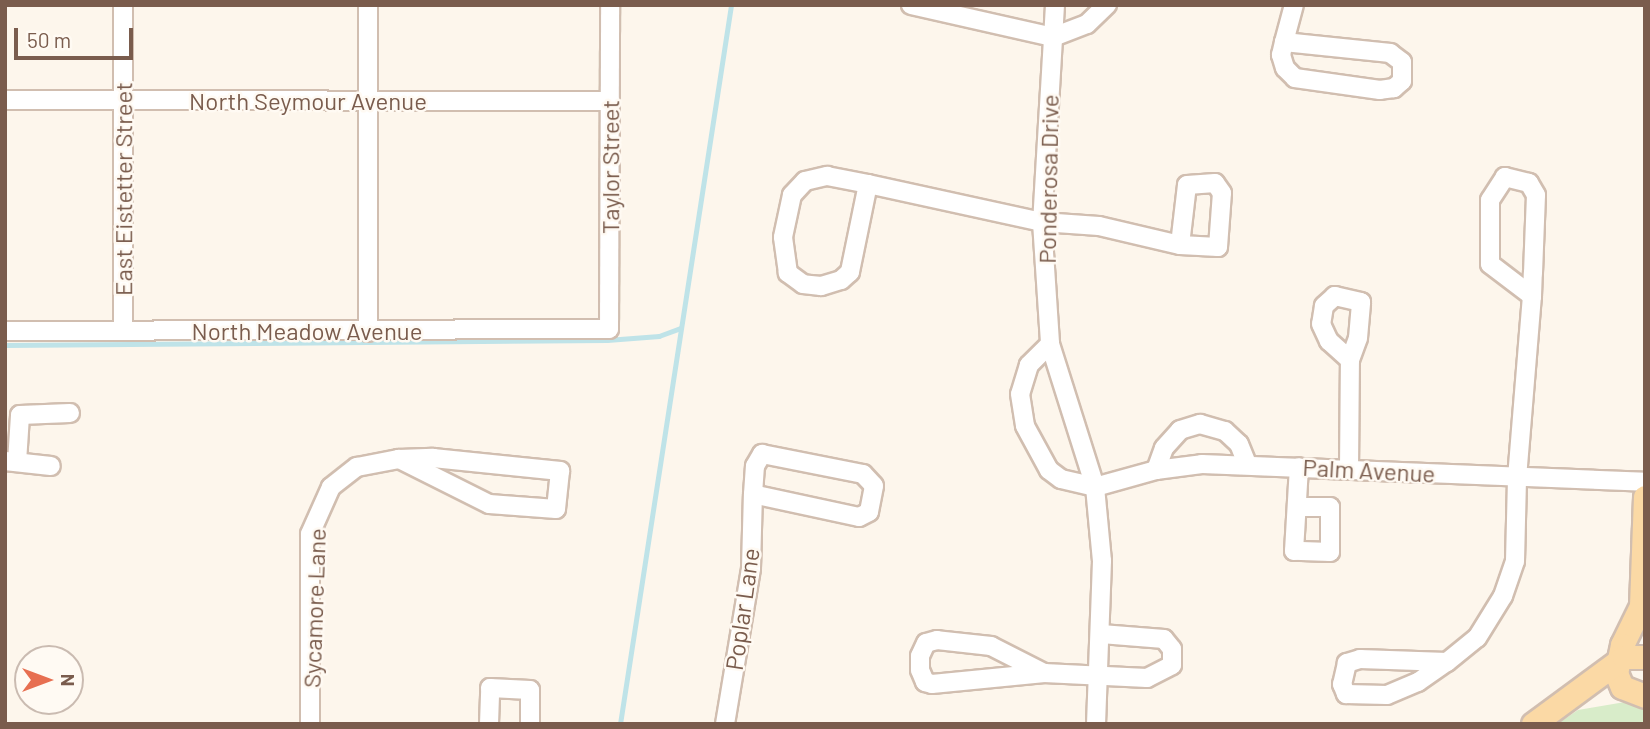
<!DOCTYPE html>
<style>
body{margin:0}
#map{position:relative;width:1650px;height:729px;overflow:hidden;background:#fdf6ec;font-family:Barlow,sans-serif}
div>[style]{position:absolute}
.green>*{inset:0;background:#d8ecc9}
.stream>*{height:4.5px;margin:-2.25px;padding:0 2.25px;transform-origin:2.25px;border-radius:2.25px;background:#bfe3e8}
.roads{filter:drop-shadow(2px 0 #d1beb0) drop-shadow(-2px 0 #d1beb0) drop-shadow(0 2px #d1beb0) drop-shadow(0 -2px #d1beb0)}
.minor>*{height:18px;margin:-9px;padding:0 9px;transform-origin:9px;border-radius:9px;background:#fff}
.major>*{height:23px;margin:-11.5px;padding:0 11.5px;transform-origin:11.5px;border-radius:11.5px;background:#fbd9a5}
span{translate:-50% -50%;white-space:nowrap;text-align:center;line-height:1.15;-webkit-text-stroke:5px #fffaf3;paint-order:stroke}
.street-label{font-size:24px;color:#7a5c4d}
.frame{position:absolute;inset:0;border:7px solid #7a5c4d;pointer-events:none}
.north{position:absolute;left:14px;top:645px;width:70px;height:70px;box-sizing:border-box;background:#fffaf3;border:2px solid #cabbb1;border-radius:50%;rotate:90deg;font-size:19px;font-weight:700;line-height:28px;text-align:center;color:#7a5c4d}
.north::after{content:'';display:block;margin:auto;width:24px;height:32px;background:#e76f51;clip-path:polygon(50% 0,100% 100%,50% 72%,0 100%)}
.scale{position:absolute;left:14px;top:28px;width:119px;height:32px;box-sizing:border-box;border:4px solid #7a5c4d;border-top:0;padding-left:9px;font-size:21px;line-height:24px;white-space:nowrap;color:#7a5c4d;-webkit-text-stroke:5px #fffaf3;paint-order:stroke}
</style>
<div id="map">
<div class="green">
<i style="clip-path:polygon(1625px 702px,1645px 706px,1645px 724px,1557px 724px,1578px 710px)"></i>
</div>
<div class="stream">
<i style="left:5px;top:345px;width:602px;rotate:-0.48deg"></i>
<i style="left:607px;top:340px;width:52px;rotate:-4.4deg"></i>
<i style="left:659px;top:336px;width:23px;rotate:-20deg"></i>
<i style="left:620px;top:724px;width:728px;rotate:-81.22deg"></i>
</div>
<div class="roads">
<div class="minor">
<i style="left:368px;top:5px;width:327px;rotate:90deg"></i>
<i style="left:911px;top:5px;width:146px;rotate:12.7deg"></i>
<i style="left:1053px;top:37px;width:36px;rotate:-21deg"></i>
<i style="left:1087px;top:24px;width:28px;rotate:-44deg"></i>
<i style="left:1055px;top:5px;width:217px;rotate:93.4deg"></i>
<i style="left:1042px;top:222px;width:122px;rotate:86.2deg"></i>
<i style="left:1050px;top:344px;width:150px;rotate:72.5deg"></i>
<i style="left:1095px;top:487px;width:74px;rotate:84.6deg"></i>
<i style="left:1102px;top:561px;width:163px;rotate:92.1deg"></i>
<i style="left:1284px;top:42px;width:107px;rotate:5.9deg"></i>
<i style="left:1390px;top:53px;width:15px;rotate:37deg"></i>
<i style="left:1402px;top:62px;width:19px;rotate:90deg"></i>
<i style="left:1402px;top:81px;width:11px;rotate:139deg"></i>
<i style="left:1394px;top:88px;width:14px;rotate:172deg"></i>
<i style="left:1380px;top:90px;width:86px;rotate:-172deg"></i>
<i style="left:1295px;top:78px;width:14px;rotate:-135deg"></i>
<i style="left:1285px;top:68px;width:14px;rotate:-107deg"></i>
<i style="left:1281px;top:55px;width:13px;rotate:-77deg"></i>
<i style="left:1284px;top:42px;width:38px;rotate:-75deg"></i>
<i style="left:5px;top:100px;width:605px;rotate:0.09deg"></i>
<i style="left:868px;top:184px;width:90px;rotate:101.6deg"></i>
<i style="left:850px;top:272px;width:12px;rotate:138deg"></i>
<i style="left:841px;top:280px;width:21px;rotate:163deg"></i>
<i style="left:821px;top:286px;width:18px;rotate:-174deg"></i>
<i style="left:803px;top:284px;width:19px;rotate:-144deg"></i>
<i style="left:788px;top:273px;width:36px;rotate:-98deg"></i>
<i style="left:783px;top:237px;width:43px;rotate:-77.9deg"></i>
<i style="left:792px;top:195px;width:19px;rotate:-47deg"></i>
<i style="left:805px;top:181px;width:23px;rotate:-13deg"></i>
<i style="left:827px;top:176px;width:42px;rotate:11deg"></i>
<i style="left:868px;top:184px;width:178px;rotate:12.3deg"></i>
<i style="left:1042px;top:222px;width:57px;rotate:4deg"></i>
<i style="left:1099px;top:226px;width:83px;rotate:13.2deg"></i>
<i style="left:1180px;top:245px;width:38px;rotate:3deg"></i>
<i style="left:1218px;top:247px;width:54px;rotate:-85.8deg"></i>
<i style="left:1222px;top:193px;width:12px;rotate:-125deg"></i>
<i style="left:1215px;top:183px;width:28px;rotate:176deg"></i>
<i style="left:1187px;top:185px;width:60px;rotate:96.7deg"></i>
<i style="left:123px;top:330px;width:325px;rotate:-90deg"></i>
<i style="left:5px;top:331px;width:604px;rotate:-0.19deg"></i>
<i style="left:609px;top:329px;width:324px;rotate:-89.8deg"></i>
<i style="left:1050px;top:344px;width:30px;rotate:135deg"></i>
<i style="left:1029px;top:365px;width:30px;rotate:107deg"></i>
<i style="left:1020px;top:394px;width:32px;rotate:81deg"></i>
<i style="left:1025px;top:426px;width:50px;rotate:61.4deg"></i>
<i style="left:1049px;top:470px;width:15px;rotate:37deg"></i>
<i style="left:1061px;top:479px;width:35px;rotate:13deg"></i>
<i style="left:1095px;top:487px;width:63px;rotate:-15.6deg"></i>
<i style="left:1156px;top:470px;width:46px;rotate:-7.4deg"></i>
<i style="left:1202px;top:464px;width:443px;rotate:2.3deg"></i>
<i style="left:5px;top:461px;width:46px;rotate:6.2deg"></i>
<i style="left:17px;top:462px;width:47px;rotate:-86.3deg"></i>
<i style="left:20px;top:415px;width:50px;rotate:-2.3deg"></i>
<i style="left:1349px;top:469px;width:109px;rotate:-89.5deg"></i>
<i style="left:1350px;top:360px;width:23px;rotate:-70deg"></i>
<i style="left:1358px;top:338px;width:36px;rotate:-85deg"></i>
<i style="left:1361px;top:302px;width:27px;rotate:-167deg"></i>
<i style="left:1335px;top:296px;width:15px;rotate:138deg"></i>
<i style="left:1324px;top:306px;width:18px;rotate:99deg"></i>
<i style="left:1321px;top:324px;width:19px;rotate:65deg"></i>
<i style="left:1329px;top:341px;width:28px;rotate:42deg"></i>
<i style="left:1156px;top:470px;width:23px;rotate:-70deg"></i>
<i style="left:1164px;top:448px;width:24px;rotate:-48deg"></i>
<i style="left:1180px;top:430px;width:21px;rotate:-17deg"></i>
<i style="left:1200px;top:424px;width:26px;rotate:16deg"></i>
<i style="left:1225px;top:431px;width:19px;rotate:43deg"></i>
<i style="left:1239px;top:444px;width:22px;rotate:68deg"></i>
<i style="left:1297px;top:507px;width:33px"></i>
<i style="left:1330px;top:507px;width:45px;rotate:90deg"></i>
<i style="left:1330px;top:552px;width:36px;rotate:-178deg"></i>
<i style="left:1294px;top:551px;width:84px;rotate:-86.6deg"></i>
<i style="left:1447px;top:662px;width:87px;rotate:-178deg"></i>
<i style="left:1360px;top:659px;width:14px;rotate:163deg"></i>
<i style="left:1347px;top:663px;width:22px;rotate:103deg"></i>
<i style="left:1342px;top:684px;width:11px;rotate:68deg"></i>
<i style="left:1346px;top:694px;width:41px;rotate:1.4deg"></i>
<i style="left:1387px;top:695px;width:34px;rotate:-23deg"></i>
<i style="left:1418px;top:682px;width:35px;rotate:-35deg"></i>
<i style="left:1447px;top:662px;width:38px;rotate:-39deg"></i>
<i style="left:1477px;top:638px;width:49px;rotate:-58.2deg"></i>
<i style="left:1503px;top:596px;width:37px;rotate:-71deg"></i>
<i style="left:1515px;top:561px;width:83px;rotate:-88.6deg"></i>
<i style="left:1517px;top:478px;width:183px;rotate:-85.3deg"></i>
<i style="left:1532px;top:296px;width:23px;rotate:-88deg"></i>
<i style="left:1533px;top:273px;width:78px;rotate:-87.8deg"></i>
<i style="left:1536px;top:195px;width:14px;rotate:-120deg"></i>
<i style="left:1529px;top:183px;width:25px;rotate:-166deg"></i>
<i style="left:1505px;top:177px;width:27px;rotate:123deg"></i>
<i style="left:1490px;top:200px;width:64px;rotate:90deg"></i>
<i style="left:1490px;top:264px;width:53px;rotate:37.3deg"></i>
<i style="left:1044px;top:673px;width:59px;rotate:-153deg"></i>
<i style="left:991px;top:646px;width:54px;rotate:-173.7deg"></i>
<i style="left:937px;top:640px;width:11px;rotate:165deg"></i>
<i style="left:926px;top:643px;width:14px;rotate:115deg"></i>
<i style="left:920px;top:656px;width:14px;rotate:90deg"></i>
<i style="left:920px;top:670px;width:13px;rotate:67deg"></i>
<i style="left:925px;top:682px;width:7px;rotate:16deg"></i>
<i style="left:932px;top:684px;width:113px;rotate:-5.6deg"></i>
<i style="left:1044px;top:673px;width:103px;rotate:2.8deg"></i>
<i style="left:1147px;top:678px;width:28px;rotate:-27deg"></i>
<i style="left:1172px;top:665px;width:16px;rotate:-90deg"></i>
<i style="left:1172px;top:649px;width:13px;rotate:-129deg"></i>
<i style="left:1164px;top:639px;width:63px;rotate:-175.5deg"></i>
<i style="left:310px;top:724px;width:190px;rotate:-90deg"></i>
<i style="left:310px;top:534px;width:51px;rotate:-65.9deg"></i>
<i style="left:331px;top:487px;width:33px;rotate:-38deg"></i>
<i style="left:357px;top:467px;width:43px;rotate:-10.8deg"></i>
<i style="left:399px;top:459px;width:34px;rotate:-2deg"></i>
<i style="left:433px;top:458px;width:128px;rotate:5.8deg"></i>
<i style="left:560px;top:471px;width:38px;rotate:96deg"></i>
<i style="left:556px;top:509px;width:67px;rotate:-175.7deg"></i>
<i style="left:489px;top:504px;width:101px;rotate:-153.4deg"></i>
<i style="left:489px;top:724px;width:36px;rotate:-88deg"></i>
<i style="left:490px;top:688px;width:40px;rotate:2.9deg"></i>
<i style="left:530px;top:690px;width:34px;rotate:90deg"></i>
<i style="left:725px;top:724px;width:158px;rotate:-80.5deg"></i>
<i style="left:751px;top:568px;width:74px;rotate:-88.5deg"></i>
<i style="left:753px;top:494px;width:28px;rotate:-86deg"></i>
<i style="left:755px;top:466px;width:14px;rotate:-60deg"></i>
<i style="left:762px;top:454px;width:103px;rotate:11.2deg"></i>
<i style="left:863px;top:474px;width:16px;rotate:47deg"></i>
<i style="left:874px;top:486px;width:26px;rotate:101deg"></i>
<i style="left:869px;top:512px;width:11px;rotate:153deg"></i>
<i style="left:859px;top:517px;width:108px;rotate:-167.8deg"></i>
</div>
<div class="major">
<i style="left:1645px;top:497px;width:109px;rotate:92.1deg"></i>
<i style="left:1641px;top:606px;width:12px;rotate:70deg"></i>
<i style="left:1641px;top:606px;width:43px;rotate:116deg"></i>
<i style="left:1622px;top:645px;width:29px;rotate:102deg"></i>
<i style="left:1616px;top:673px;width:15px;rotate:67deg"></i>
<i style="left:1622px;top:687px;width:25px;rotate:21deg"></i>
<i style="left:1533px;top:724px;width:113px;rotate:-36.4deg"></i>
<i style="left:1624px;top:657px;width:21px"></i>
</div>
</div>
<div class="street-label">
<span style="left:308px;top:101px">North Seymour Avenue</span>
<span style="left:610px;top:167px;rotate:-90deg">Taylor Street</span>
<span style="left:1048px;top:179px;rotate:-89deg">Ponderosa Drive</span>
<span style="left:123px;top:189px;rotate:-90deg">East Eistetter Street</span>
<span style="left:307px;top:331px">North Meadow Avenue</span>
<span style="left:1369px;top:470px;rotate:3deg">Palm Avenue</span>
<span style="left:314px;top:608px;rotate:-88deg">Sycamore Lane</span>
<span style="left:742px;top:609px;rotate:-82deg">Poplar Lane</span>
</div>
<div class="frame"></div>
<div class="north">N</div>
<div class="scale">50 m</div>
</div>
